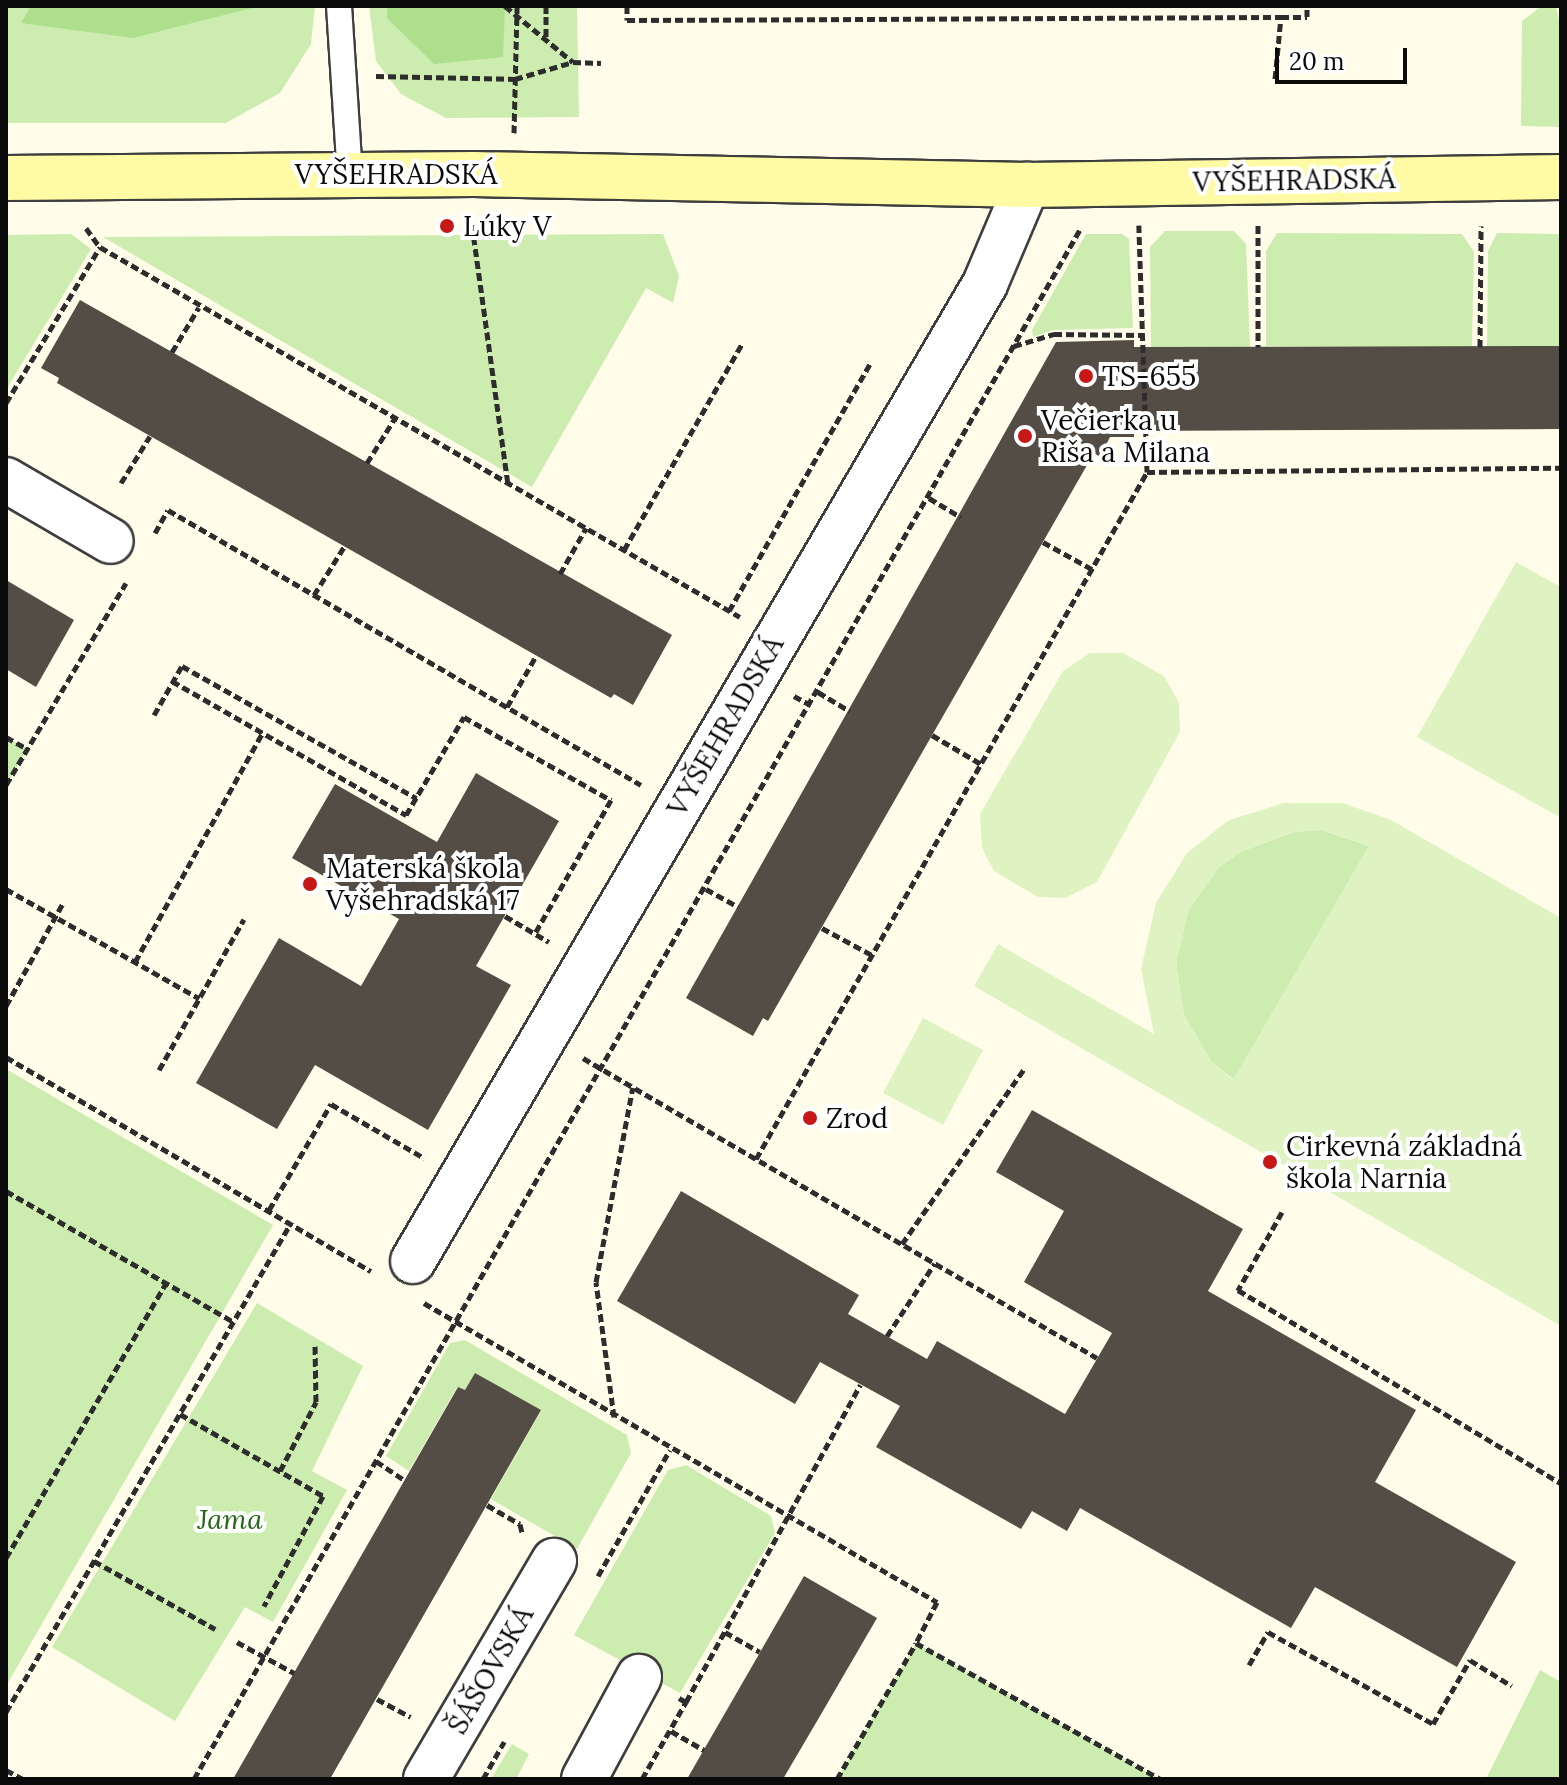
<!DOCTYPE html>
<meta charset="utf-8">
<style>
body{margin:0}
#map{position:relative;width:1567px;height:1785px;overflow:hidden;background:#fffce9;font-family:Lora,serif}
div>[style]{position:absolute}
.green>*{inset:0;background:#ccedaf}
.forest>*{inset:0;background:#addf8d}
.pitch>*{inset:0;background:#dff3c2;transform-origin:0 0}
.building>*{inset:0;background:#544d46}
.path>*{height:5px;margin-top:-2.5px;transform-origin:0;background:repeating-linear-gradient(90deg,#2d2d2d 0 8px,transparent 0 12px)}
.roads{filter:drop-shadow(2px 0 #3e3e3e) drop-shadow(-2px 0 #3e3e3e) drop-shadow(0 2px #3e3e3e) drop-shadow(0 -2px #3e3e3e)}
.lane>*{height:24px;margin:-12px;padding:0 12px;transform-origin:12px;border-radius:12px;background:#fff}
.street>*{height:44px;margin:-22px;padding:0 22px;transform-origin:22px;border-radius:22px;background:#fff}
.secondary>*{height:44px;margin:-22px;padding:0 22px;transform-origin:22px;border-radius:22px;background:#fffaa4}
.dots>*{width:22px;height:22px;translate:-50% -50%;box-sizing:border-box;border:4px solid #fff;border-radius:50%}
span{translate:-50% -50%;white-space:nowrap;text-align:center;line-height:1.15;-webkit-text-stroke:8px #fff;paint-order:stroke}
.street-label{font-size:28px;color:#0b0b0b}
.poi-label{font-size:28px;color:#0b0b0b}
.left{translate:0 -50%;text-align:left}
.park-label{font-size:28px;color:#236716;font-style:italic}
.frame{position:absolute;inset:0;border:8px solid #0b0b0b;pointer-events:none}
.scale{position:absolute;left:1275px;top:48px;width:132px;height:36px;box-sizing:border-box;border:4px solid #0b0b0b;border-top:0;padding-left:10px;font-size:24px;line-height:28px;white-space:nowrap;color:#0b0b0b;-webkit-text-stroke:6px #fff;paint-order:stroke}
</style>
<div id="map">
<div class="green">
<i style="clip-path:polygon(6px 6px,315px 6px,311px 44px,280px 93px,226px 123px,6px 123px)"></i>
<i style="clip-path:polygon(369px 6px,577px 6px,579px 117px,446px 118px,401px 94px,376px 61px)"></i>
<i style="clip-path:polygon(1542px 6px,1556px 6px,1561px 29px,1561px 127px,1521px 126px,1522px 21px)"></i>
<i style="clip-path:polygon(1165px 231px,1234px 231px,1246px 244px,1250px 347px,1151px 347px,1150px 247px)"></i>
<i style="clip-path:polygon(1277px 233px,1462px 234px,1474px 252px,1472px 347px,1266px 346px,1266px 251px)"></i>
<i style="clip-path:polygon(1497px 233px,1561px 234px,1561px 346px,1487px 347px,1488px 251px)"></i>
<i style="clip-path:polygon(71px 234px,91px 249px,6px 390px,6px 235px)"></i>
<i style="clip-path:polygon(663px 234px,679px 276px,673px 303px,646px 288px,532px 487px,103px 237px)"></i>
<i style="clip-path:polygon(1086px 234px,1122px 234px,1129px 239px,1133px 328px,1053px 330px,1033px 337px,1032px 330px)"></i>
<i style="clip-path:polygon(6px 737px,28px 749px,6px 785px)"></i>
<i style="clip-path:polygon(1321px 830px,1369px 846px,1234px 1080px,1211px 1061px,1184px 1015px,1176px 963px,1188px 911px,1218px 868px,1240px 852px,1294px 832px)"></i>
<i style="clip-path:polygon(6px 1069px,273px 1225px,6px 1686px)"></i>
<i style="clip-path:polygon(257px 1303px,363px 1366px,312px 1471px,347px 1490px,273px 1622px,245px 1607px,175px 1721px,52px 1647px)"></i>
<i style="clip-path:polygon(465px 1340px,627px 1435px,631px 1453px,577px 1549px,491px 1499px,541px 1411px,475px 1373px,465px 1390px,457px 1387px,409px 1471px,386px 1456px,450px 1343px)"></i>
<i style="clip-path:polygon(686px 1465px,771px 1516px,775px 1533px,680px 1693px,574px 1635px,668px 1470px)"></i>
<i style="clip-path:polygon(916px 1643px,1160px 1779px,837px 1779px)"></i>
<i style="clip-path:polygon(1540px 1670px,1561px 1682px,1561px 1779px,1486px 1779px)"></i>
<i style="clip-path:polygon(512px 1744px,529px 1754px,516px 1779px,491px 1779px)"></i>
</div>
<div class="forest">
<i style="clip-path:polygon(31px 6px,260px 6px,133px 38px,21px 23px)"></i>
<i style="clip-path:polygon(387px 6px,505px 6px,503px 57px,434px 64px,387px 18px)"></i>
</div>
<div class="pitch">
<i style="clip-path:polygon(1516px 562px,1561px 587px,1561px 818px,1417px 737px)"></i>
<i style="clip-path:polygon(1090px 653px,1123px 653px,1164px 676px,1179px 703px,1180px 732px,1097px 882px,1065px 898px,1038px 897px,994px 871px,982px 848px,980px 814px,1063px 671px)"></i>
<i style="clip-path:polygon(evenodd,1284px 803px,1343px 803px,1391px 820px,1561px 918px,1561px 1326px,974px 986px,998px 944px,1154px 1034px,1141px 969px,1156px 903px,1187px 853px,1229px 820px,1284px 803px,1321px 830px,1369px 846px,1233px 1080px,1211px 1061px,1184px 1015px,1176px 963px,1188px 911px,1218px 868px,1240px 852px,1294px 832px,1321px 830px)"></i>
<i style="left:923px;top:1018px;width:68px;height:85px;rotate:28deg"></i>
</div>
<div class="building">
<i style="clip-path:polygon(80px 300px,672px 635px,633px 705px,614px 694px,611px 698px,57px 383px,59px 378px,41px 368px)"></i>
<i style="clip-path:polygon(1134px 340px,1134px 347px,1561px 346px,1561px 429px,1134px 431px,1134px 437px,1110px 437px,1100px 457px,1094px 453px,768px 1021px,763px 1018px,753px 1036px,686px 998px,1056px 342px)"></i>
<i style="clip-path:polygon(6px 580px,74px 620px,36px 687px,6px 669px)"></i>
<i style="clip-path:polygon(476px 773px,559px 821px,476px 966px,511px 985px,428px 1130px,315px 1065px,277px 1129px,196px 1083px,279px 938px,361px 986px,399px 919px,292px 858px,335px 784px,437px 842px)"></i>
<i style="clip-path:polygon(1032px 1110px,1243px 1229px,1208px 1291px,1416px 1410px,1375px 1482px,1516px 1562px,1457px 1667px,1315px 1587px,1291px 1628px,1080px 1508px,1067px 1531px,1032px 1511px,1021px 1529px,876px 1447px,900px 1406px,820px 1362px,795px 1404px,617px 1301px,681px 1191px,859px 1295px,848px 1314px,927px 1359px,937px 1341px,1065px 1414px,1112px 1333px,1024px 1282px,1064px 1211px,996px 1172px)"></i>
<i style="clip-path:polygon(475px 1373px,541px 1410px,330px 1779px,233px 1779px,458px 1387px,465px 1390px)"></i>
<i style="clip-path:polygon(804px 1576px,877px 1618px,820px 1716px,783px 1779px,687px 1779px)"></i>
</div>
<div class="path">
<i style="left:505px;top:6px;width:88px;rotate:39.5deg"></i>
<i style="left:627px;top:6px;width:14px;rotate:90deg"></i>
<i style="left:627px;top:20px;width:654px;rotate:-0.26deg"></i>
<i style="left:546px;top:37px;width:31px;rotate:-90deg"></i>
<i style="left:376px;top:76px;width:139px;rotate:1.2deg"></i>
<i style="left:515px;top:79px;width:60px;rotate:-16.3deg"></i>
<i style="left:573px;top:62px;width:28px;rotate:2deg"></i>
<i style="left:1275px;top:79px;width:62px;rotate:-84.5deg"></i>
<i style="left:1281px;top:17px;width:26px"></i>
<i style="left:1307px;top:17px;width:11px;rotate:-90deg"></i>
<i style="left:514px;top:133px;width:127px;rotate:-88.6deg"></i>
<i style="left:472px;top:225px;width:261px;rotate:82.1deg"></i>
<i style="left:1258px;top:225px;width:122px;rotate:90deg"></i>
<i style="left:86px;top:228px;width:24px;rotate:54deg"></i>
<i style="left:100px;top:247px;width:739px;rotate:30.03deg"></i>
<i style="left:1014px;top:346px;width:42px;rotate:-16.7deg"></i>
<i style="left:1054px;top:334px;width:89px;rotate:0.6deg"></i>
<i style="left:1480px;top:347px;width:121px;rotate:-89.5deg"></i>
<i style="left:172px;top:352px;width:52px;rotate:-59deg"></i>
<i style="left:6px;top:403px;width:182px;rotate:-58.9deg"></i>
<i style="left:367px;top:463px;width:53px;rotate:-58.1deg"></i>
<i style="left:1147px;top:472px;width:414px;rotate:-0.6deg"></i>
<i style="left:121px;top:483px;width:55px;rotate:-58.3deg"></i>
<i style="left:929px;top:498px;width:37px;rotate:31deg"></i>
<i style="left:155px;top:533px;width:26px;rotate:-61deg"></i>
<i style="left:168px;top:510px;width:547px;rotate:30.17deg"></i>
<i style="left:1043px;top:542px;width:56px;rotate:28.9deg"></i>
<i style="left:624px;top:550px;width:237px;rotate:-60.2deg"></i>
<i style="left:560px;top:574px;width:53px;rotate:-60.5deg"></i>
<i style="left:314px;top:595px;width:57px;rotate:-58deg"></i>
<i style="left:729px;top:611px;width:287px;rotate:-60.3deg"></i>
<i style="left:172px;top:681px;width:270px;rotate:29.8deg"></i>
<i style="left:406px;top:815px;width:114px;rotate:-59.4deg"></i>
<i style="left:464px;top:717px;width:169px;rotate:29.5deg"></i>
<i style="left:611px;top:800px;width:153px;rotate:119.7deg"></i>
<i style="left:818px;top:692px;width:37px;rotate:31deg"></i>
<i style="left:794px;top:696px;width:19px;rotate:28deg"></i>
<i style="left:507px;top:707px;width:59px;rotate:-60.4deg"></i>
<i style="left:154px;top:715px;width:56px;rotate:-60.3deg"></i>
<i style="left:182px;top:666px;width:269px;rotate:29.4deg"></i>
<i style="left:932px;top:735px;width:57px;rotate:30.6deg"></i>
<i style="left:6px;top:737px;width:25px;rotate:29deg"></i>
<i style="left:6px;top:785px;width:235px;rotate:-59.3deg"></i>
<i style="left:6px;top:889px;width:222px;rotate:29.5deg"></i>
<i style="left:706px;top:889px;width:37px;rotate:29deg"></i>
<i style="left:505px;top:916px;width:51px;rotate:30.6deg"></i>
<i style="left:822px;top:928px;width:57px;rotate:28.4deg"></i>
<i style="left:135px;top:962px;width:263px;rotate:-60.9deg"></i>
<i style="left:6px;top:1006px;width:118px;rotate:-61deg"></i>
<i style="left:6px;top:1057px;width:423px;rotate:30.4deg"></i>
<i style="left:583px;top:1058px;width:595px;rotate:30.27deg"></i>
<i style="left:159px;top:1070px;width:173px;rotate:-60.6deg"></i>
<i style="left:756px;top:1159px;width:790px;rotate:-60.35deg"></i>
<i style="left:1147px;top:472px;width:247px;rotate:-91.9deg"></i>
<i style="left:6px;top:1191px;width:263px;rotate:29.9deg"></i>
<i style="left:269px;top:1210px;width:123px;rotate:-59.7deg"></i>
<i style="left:331px;top:1104px;width:108px;rotate:30.1deg"></i>
<i style="left:1282px;top:1212px;width:90px;rotate:119.4deg"></i>
<i style="left:1238px;top:1290px;width:376px;rotate:30.9deg"></i>
<i style="left:902px;top:1244px;width:215px;rotate:-55.1deg"></i>
<i style="left:424px;top:1303px;width:594px;rotate:30.24deg"></i>
<i style="left:937px;top:1602px;width:46px;rotate:117.1deg"></i>
<i style="left:916px;top:1643px;width:279px;rotate:29.1deg"></i>
<i style="left:887px;top:1336px;width:87px;rotate:-56.7deg"></i>
<i style="left:180px;top:1414px;width:165px;rotate:29.8deg"></i>
<i style="left:323px;top:1496px;width:125px;rotate:118.2deg"></i>
<i style="left:614px;top:1417px;width:136px;rotate:-97.6deg"></i>
<i style="left:596px;top:1282px;width:198px;rotate:-79.3deg"></i>
<i style="left:376px;top:1461px;width:34px;rotate:34deg"></i>
<i style="left:280px;top:1471px;width:78px;rotate:-62.4deg"></i>
<i style="left:316px;top:1402px;width:56px;rotate:-91deg"></i>
<i style="left:487px;top:1505px;width:38px;rotate:30deg"></i>
<i style="left:520px;top:1524px;width:9px;rotate:77deg"></i>
<i style="left:6px;top:1558px;width:318px;rotate:-59.8deg"></i>
<i style="left:94px;top:1561px;width:139px;rotate:29.3deg"></i>
<i style="left:598px;top:1576px;width:145px;rotate:-60.3deg"></i>
<i style="left:725px;top:1632px;width:40px;rotate:29.7deg"></i>
<i style="left:237px;top:1642px;width:65px;rotate:28.5deg"></i>
<i style="left:1249px;top:1665px;width:38px;rotate:-60deg"></i>
<i style="left:1268px;top:1632px;width:189px;rotate:29.1deg"></i>
<i style="left:1433px;top:1724px;width:74px;rotate:-60deg"></i>
<i style="left:1470px;top:1660px;width:49px;rotate:31.8deg"></i>
<i style="left:679px;top:1698px;width:8px;rotate:30deg"></i>
<i style="left:686px;top:1702px;width:362px;rotate:-61.2deg"></i>
<i style="left:377px;top:1699px;width:38px;rotate:28deg"></i>
<i style="left:6px;top:1712px;width:566px;rotate:-59.77deg"></i>
<i style="left:671px;top:1731px;width:38px;rotate:30deg"></i>
<i style="left:6px;top:1770px;width:19px;rotate:28deg"></i>
<i style="left:194px;top:1779px;width:1787px;rotate:-60.24deg"></i>
<i style="left:483px;top:1779px;width:43px;rotate:-60.4deg"></i>
<i style="left:642px;top:1779px;width:89px;rotate:-60.3deg"></i>
<i style="left:837px;top:1779px;width:157px;rotate:-59.8deg"></i>
</div>
<div class="roads">
<div class="lane">
<i style="left:339px;top:6px;width:168px;rotate:86.3deg"></i>
</div>
<div class="street">
<i style="left:6px;top:480px;width:121px;rotate:30.2deg"></i>
<i style="left:413px;top:1261px;width:1132px;rotate:-59.65deg"></i>
<i style="left:985px;top:284px;width:108px;rotate:-67deg"></i>
<i style="left:426px;top:1779px;width:253px;rotate:-59.6deg"></i>
<i style="left:584px;top:1779px;width:116px;rotate:-61.7deg"></i>
</div>
<div class="secondary">
<i style="left:6px;top:178px;width:468px;rotate:-0.5deg"></i>
<i style="left:474px;top:174px;width:553px;rotate:1.14deg"></i>
<i style="left:1027px;top:185px;width:534px;rotate:-0.86deg"></i>
</div>
</div>
<div class="dots">
<i style="left:447px;top:226px;background:#c61917"></i>
<i style="left:1086px;top:376px;background:#c61917"></i>
<i style="left:1025px;top:436px;background:#c61917"></i>
<i style="left:310px;top:884px;background:#c61917"></i>
<i style="left:810px;top:1118px;background:#c61917"></i>
<i style="left:1270px;top:1162px;background:#c61917"></i>
</div>
<div class="street-label">
<span style="left:396px;top:174px">VYŠEHRADSKÁ</span>
<span style="left:1294px;top:180px;rotate:-1deg">VYŠEHRADSKÁ</span>
<span style="left:725px;top:726px;rotate:-60deg">VYŠEHRADSKÁ</span>
<span style="left:490px;top:1670px;rotate:-60deg">ŠÁŠOVSKÁ</span>
</div>
<div class="poi-label">
<span class="left" style="left:463px;top:226px">Lúky V</span>
<span class="left" style="left:1102px;top:376px">TS-655</span>
<span class="left" style="left:1041px;top:436px">Večierka u<br>Riša a Milana</span>
<span class="left" style="left:326px;top:884px">Materská škola<br>Vyšehradská 17</span>
<span class="left" style="left:826px;top:1118px">Zrod</span>
<span class="left" style="left:1286px;top:1162px">Cirkevná základná<br>škola Narnia</span>
</div>
<div class="park-label">
<span style="left:230px;top:1519px">Jama</span>
</div>
<div class="frame"></div>
<div class="scale">20 m</div>
</div>
